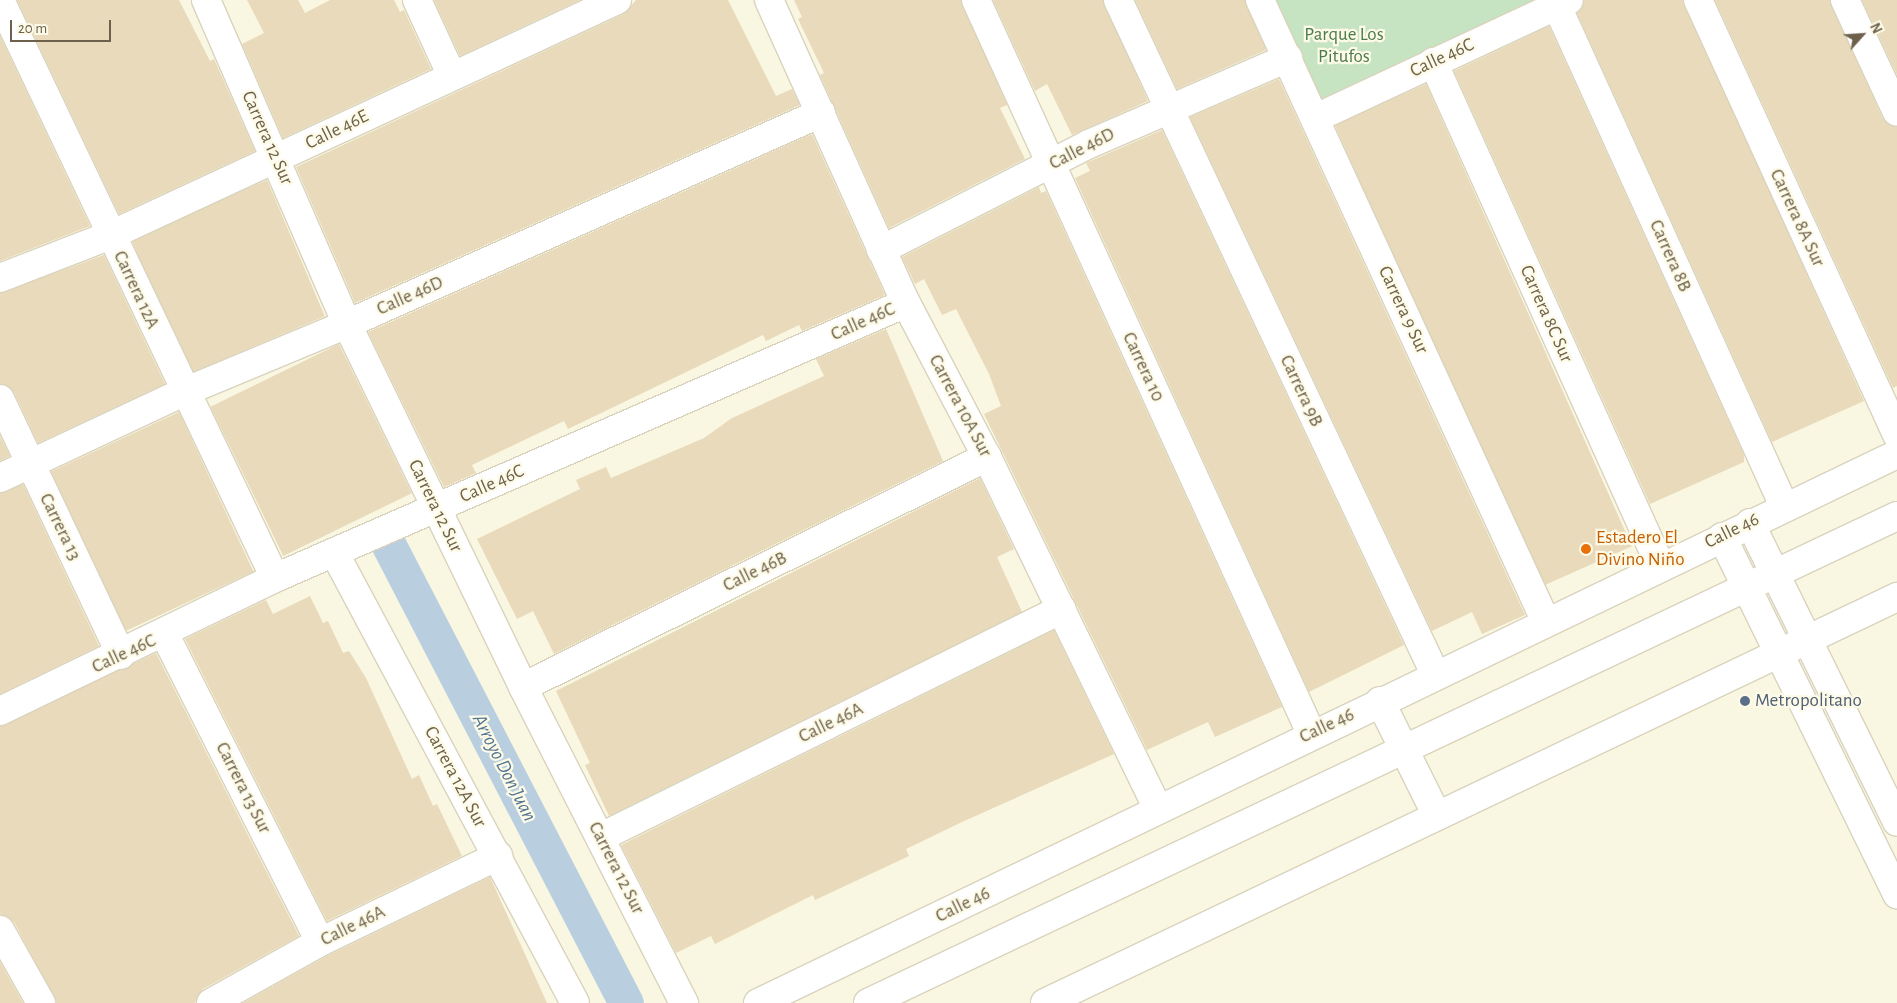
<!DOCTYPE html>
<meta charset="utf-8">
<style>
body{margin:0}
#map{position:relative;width:1897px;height:1003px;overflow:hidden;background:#f9f7e2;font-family:"Alegreya Sans",sans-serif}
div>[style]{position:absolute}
.green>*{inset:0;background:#c6e4c2}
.canal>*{height:35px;margin:-17.5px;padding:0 17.5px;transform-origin:17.5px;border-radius:17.5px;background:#b9cfe0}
.building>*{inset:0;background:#e8daba;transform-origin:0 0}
.roads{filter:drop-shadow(1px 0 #d9d3bd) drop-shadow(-1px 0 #d9d3bd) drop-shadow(0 1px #d9d3bd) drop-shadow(0 -1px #d9d3bd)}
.minor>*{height:28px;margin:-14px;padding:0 14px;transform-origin:14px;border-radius:14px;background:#fff}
.dots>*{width:14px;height:14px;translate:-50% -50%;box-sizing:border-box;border:2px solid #fdfae7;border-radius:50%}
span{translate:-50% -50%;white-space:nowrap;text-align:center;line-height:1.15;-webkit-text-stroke:4.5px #fdfae7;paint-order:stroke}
.park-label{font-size:19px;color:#4b7d4b}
.street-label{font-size:19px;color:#6d614b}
.food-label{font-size:19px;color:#c56008}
.left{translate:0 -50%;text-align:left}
.service-label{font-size:19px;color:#4e5e75}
.water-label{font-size:20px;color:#517592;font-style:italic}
.north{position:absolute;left:1837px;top:10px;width:50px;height:50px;-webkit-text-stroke:4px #fdfae7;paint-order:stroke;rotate:64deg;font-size:14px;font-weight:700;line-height:20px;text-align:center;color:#6d614b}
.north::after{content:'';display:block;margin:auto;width:18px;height:22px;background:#6d614b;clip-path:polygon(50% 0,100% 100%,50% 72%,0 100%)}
.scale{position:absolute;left:10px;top:20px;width:101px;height:22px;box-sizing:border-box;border:2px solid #6d614b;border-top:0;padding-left:6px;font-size:15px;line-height:18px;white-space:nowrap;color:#6d614b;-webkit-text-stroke:4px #fdfae7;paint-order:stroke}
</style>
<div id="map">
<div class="green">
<i style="clip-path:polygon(1272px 0,1547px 0,1321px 106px)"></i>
</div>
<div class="canal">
<i style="left:383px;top:534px;width:528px;rotate:62.61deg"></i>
</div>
<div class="building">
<i style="clip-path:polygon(17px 0,179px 0,210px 61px,214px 59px,255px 151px,119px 214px)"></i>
<i style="clip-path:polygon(247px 0,298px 0,305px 13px,330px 0,394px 0,400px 12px,404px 10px,431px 69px,283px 138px,242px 44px,264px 33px)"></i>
<i style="clip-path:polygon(434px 0,580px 0,460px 56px)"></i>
<i style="clip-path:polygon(636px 0,728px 0,776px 96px,792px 89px,800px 105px,355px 303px,296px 167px,624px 14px)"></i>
<i style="clip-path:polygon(794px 0,961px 0,1007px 105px,1000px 108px,1025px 159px,889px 228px,820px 75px,824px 73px,798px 19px,802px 17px)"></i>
<i style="clip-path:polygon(993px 0,1103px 0,1148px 101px,1072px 135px,1047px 84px,1035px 91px)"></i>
<i style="clip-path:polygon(1135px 0,1245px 0,1266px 50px,1177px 89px)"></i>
<i style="clip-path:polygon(1584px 0,1683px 0,1864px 401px,1772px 442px,1577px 13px)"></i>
<i style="clip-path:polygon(1715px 0,1830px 0,1883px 119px,1897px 127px,1897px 386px,1893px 388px)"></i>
<i style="clip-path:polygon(1862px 0,1897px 0,1897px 75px)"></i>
<i style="clip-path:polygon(1549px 26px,1744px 455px,1744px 462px,1650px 504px,1454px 71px)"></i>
<i style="clip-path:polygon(0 36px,90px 226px,0 261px)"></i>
<i style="clip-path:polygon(1279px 79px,1525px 615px,1482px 634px,1472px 612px,1432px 631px,1190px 117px)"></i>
<i style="left:1426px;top:84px;width:506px;height:100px;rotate:66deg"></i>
<i style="clip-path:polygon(1162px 130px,1404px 645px,1309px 692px,1075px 178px,1090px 171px,1086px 163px)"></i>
<i style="clip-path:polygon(812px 134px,885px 295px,802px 331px,799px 325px,766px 341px,763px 335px,568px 429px,564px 421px,472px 465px,476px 473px,444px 487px,368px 332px)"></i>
<i style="left:267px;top:180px;width:148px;height:148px;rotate:67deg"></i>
<i style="clip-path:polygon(1039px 187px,1041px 193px,1046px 191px,1282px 707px,1215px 737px,1208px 722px,1147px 750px,984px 414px,1001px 406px,989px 374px,956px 309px,942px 315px,924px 279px,915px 284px,902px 257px)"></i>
<i style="clip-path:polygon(104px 255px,165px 384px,38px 443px,14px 392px,0 384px,0 293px)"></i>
<i style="clip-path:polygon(886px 329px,943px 461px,554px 654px,533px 611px,517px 619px,477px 539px,580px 489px,576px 480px,606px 467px,611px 478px,704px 438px,732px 418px,824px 376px,816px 359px)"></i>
<i style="left:339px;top:344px;width:166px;height:143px;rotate:64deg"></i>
<i style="left:179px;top:412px;width:176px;height:141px;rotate:65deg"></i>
<i style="clip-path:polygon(0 436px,10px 456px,0 461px)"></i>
<i style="clip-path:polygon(980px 478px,1014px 549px,997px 557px,1022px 612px,609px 816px,585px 765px,590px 763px,556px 691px)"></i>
<i style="clip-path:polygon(23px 484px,99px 646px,0 694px,0 493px)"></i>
<i style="clip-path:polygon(310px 596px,323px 623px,328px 621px,343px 653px,349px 651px,366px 678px,412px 779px,419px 775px,433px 806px,437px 804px,462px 856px,327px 921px,185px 639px,266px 600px,273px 614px)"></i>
<i style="clip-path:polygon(1054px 630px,1114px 754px,962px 822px,906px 849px,909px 856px,815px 900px,813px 895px,715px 944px,711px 936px,676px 953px,621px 845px)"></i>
<i style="clip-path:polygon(156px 653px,299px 936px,203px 989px,195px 1003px,57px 1003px,14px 922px,0 914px,0 726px)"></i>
<i style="clip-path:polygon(490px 877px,547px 1003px,243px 1003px,327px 956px)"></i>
<i style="clip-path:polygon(0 962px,23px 1003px,0 1003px)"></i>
</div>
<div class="roads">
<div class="minor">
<i style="left:0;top:0;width:640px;rotate:64.56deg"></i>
<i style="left:206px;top:0;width:353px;rotate:66.5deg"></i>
<i style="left:347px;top:324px;width:403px;rotate:64.1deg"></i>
<i style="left:523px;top:687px;width:355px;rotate:63deg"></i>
<i style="left:417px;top:0;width:81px;rotate:65.3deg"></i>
<i style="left:769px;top:0;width:333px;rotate:65.7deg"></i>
<i style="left:906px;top:303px;width:174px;rotate:62.3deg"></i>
<i style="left:987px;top:457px;width:391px;rotate:64.1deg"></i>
<i style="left:976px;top:0;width:806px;rotate:65.44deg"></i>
<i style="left:1118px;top:0;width:745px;rotate:64.81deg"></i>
<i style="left:1260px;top:0;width:682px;rotate:65.31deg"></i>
<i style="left:1698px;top:0;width:478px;rotate:65.4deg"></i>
<i style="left:1845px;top:0;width:123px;rotate:65.1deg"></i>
<i style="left:1557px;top:6px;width:549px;rotate:65.58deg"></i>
<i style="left:1433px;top:62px;width:552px;rotate:65.71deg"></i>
<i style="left:1316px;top:118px;width:279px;rotate:-25deg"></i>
<i style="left:881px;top:250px;width:233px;rotate:-27deg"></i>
<i style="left:1089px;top:144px;width:217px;rotate:-23.4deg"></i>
<i style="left:0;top:278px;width:119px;rotate:-21.2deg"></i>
<i style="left:111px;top:235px;width:558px;rotate:-24.91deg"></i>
<i style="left:0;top:399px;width:283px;rotate:64.7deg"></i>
<i style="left:0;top:478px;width:203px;rotate:-25.1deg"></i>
<i style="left:184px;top:392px;width:177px;rotate:-22.6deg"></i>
<i style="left:347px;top:324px;width:519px;rotate:-24deg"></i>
<i style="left:1750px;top:523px;width:333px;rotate:63.8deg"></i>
<i style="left:1722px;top:537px;width:398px;rotate:63.9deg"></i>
<i style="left:334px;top:552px;width:511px;rotate:61.88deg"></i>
<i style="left:165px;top:635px;width:344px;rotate:63.2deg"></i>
<i style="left:523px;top:687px;width:518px;rotate:-26.37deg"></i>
<i style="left:1380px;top:701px;width:128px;rotate:63.6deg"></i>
<i style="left:0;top:711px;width:305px;rotate:-25.8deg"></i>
<i style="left:275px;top:578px;width:688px;rotate:-23.55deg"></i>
<i style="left:601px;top:837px;width:514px;rotate:-26.32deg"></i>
<i style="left:0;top:930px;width:84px;rotate:60.7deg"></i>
<i style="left:211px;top:1003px;width:125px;rotate:-29.2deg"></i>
<i style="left:320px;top:942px;width:198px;rotate:-25.8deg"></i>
<i style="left:758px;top:1003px;width:1264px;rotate:-25.73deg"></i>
<i style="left:868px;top:1003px;width:1138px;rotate:-25.33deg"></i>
<i style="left:1045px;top:1003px;width:944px;rotate:-25.48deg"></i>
</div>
</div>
<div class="dots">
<i style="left:1586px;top:549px;background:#e8710a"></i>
<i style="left:1745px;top:701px;background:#5c6f8a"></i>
</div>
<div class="park-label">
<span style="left:1344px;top:46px">Parque Los<br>Pitufos</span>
</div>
<div class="street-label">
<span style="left:1442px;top:58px;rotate:-25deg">Calle 46C</span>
<span style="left:337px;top:130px;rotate:-26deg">Calle 46E</span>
<span style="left:267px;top:138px;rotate:66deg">Carrera 12 Sur</span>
<span style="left:1082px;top:149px;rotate:-27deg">Calle 46D</span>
<span style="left:1797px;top:218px;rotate:65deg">Carrera 8A Sur</span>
<span style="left:1670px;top:256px;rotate:66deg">Carrera 8B</span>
<span style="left:136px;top:290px;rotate:65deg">Carrera 12A</span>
<span style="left:410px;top:296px;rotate:-24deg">Calle 46D</span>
<span style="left:1403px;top:310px;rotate:65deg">Carrera 9 Sur</span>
<span style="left:1546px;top:314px;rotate:66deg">Carrera 8C Sur</span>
<span style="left:863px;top:322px;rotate:-24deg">Calle 46C</span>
<span style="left:1143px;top:367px;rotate:65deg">Carrera 10</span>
<span style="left:1301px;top:391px;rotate:65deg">Carrera 9B</span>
<span style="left:960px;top:406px;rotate:62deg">Carrera 10A Sur</span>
<span style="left:492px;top:484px;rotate:-24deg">Calle 46C</span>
<span style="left:435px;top:506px;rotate:64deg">Carrera 12 Sur</span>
<span style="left:60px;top:527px;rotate:64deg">Carrera 13</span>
<span style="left:1732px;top:531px;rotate:-26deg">Calle 46</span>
<span style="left:755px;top:572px;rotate:-26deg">Calle 46B</span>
<span style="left:124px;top:654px;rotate:-25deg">Calle 46C</span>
<span style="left:831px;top:723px;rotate:-26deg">Calle 46A</span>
<span style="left:1327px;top:726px;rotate:-25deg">Calle 46</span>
<span style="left:455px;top:777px;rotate:62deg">Carrera 12A Sur</span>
<span style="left:243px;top:788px;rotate:63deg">Carrera 13 Sur</span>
<span style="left:616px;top:868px;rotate:63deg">Carrera 12 Sur</span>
<span style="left:963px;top:905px;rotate:-26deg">Calle 46</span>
<span style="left:353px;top:926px;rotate:-26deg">Calle 46A</span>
</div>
<div class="food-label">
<span class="left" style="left:1596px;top:549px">Estadero El<br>Divino Niño</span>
</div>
<div class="service-label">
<span class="left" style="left:1755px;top:701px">Metropolitano</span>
</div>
<div class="water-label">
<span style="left:504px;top:768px;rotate:63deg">Arroyo Don Juan</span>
</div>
<div class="north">N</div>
<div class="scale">20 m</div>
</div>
